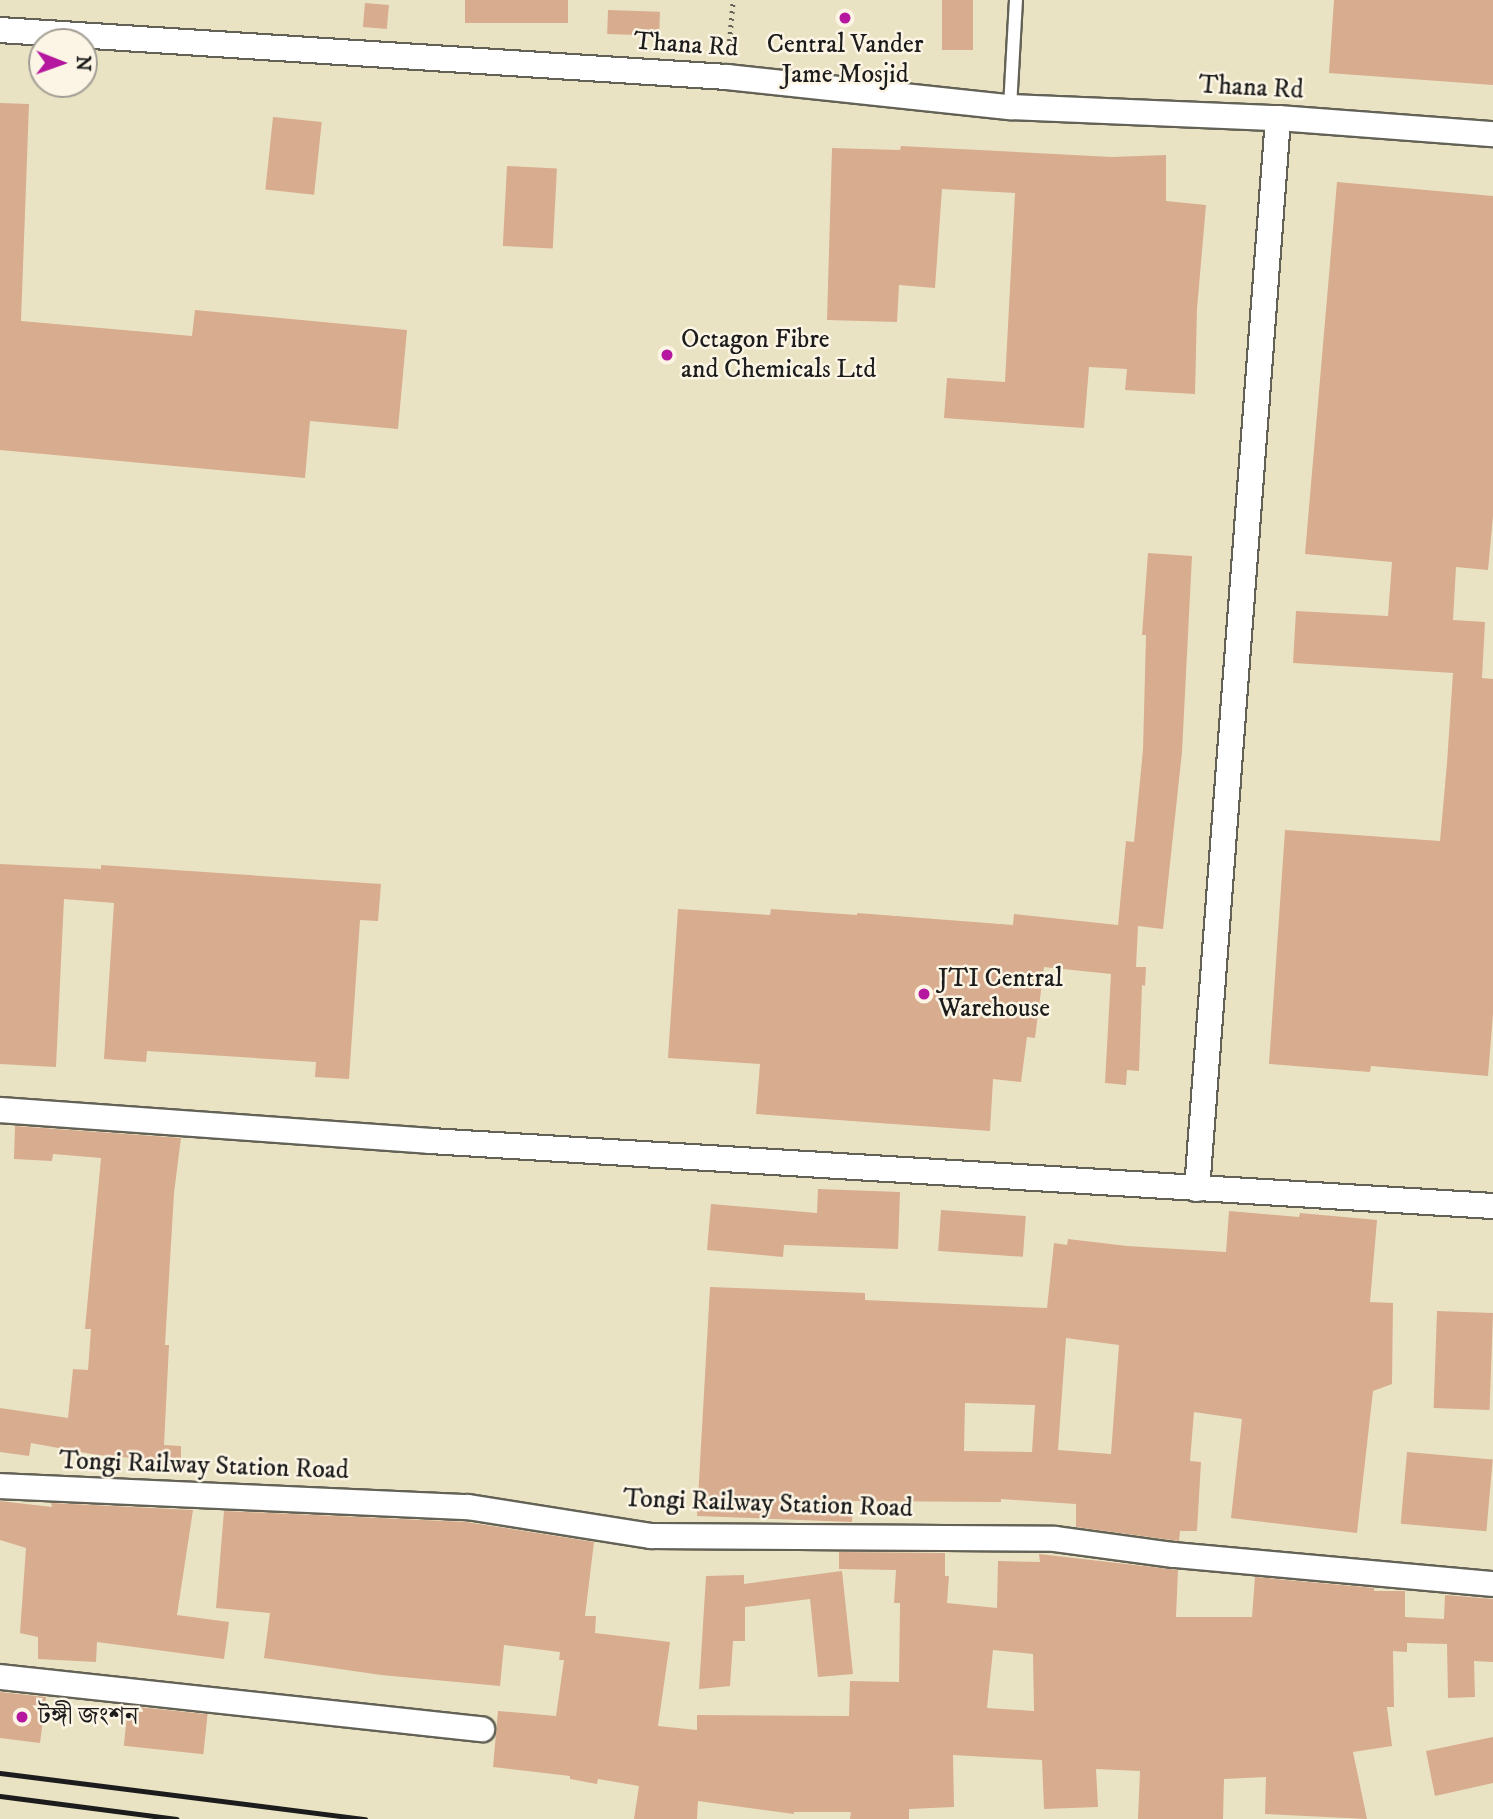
<!DOCTYPE html>
<meta charset="utf-8">
<style>
body{margin:0}
#map{position:relative;width:1493px;height:1819px;overflow:hidden;background:#eae3c3;font-family:"IM FELL DW Pica","Noto Serif Bengali",serif}
div>[style]{position:absolute}
.building>*{inset:0;background:#d8ac8f;transform-origin:0 0}
.path>*{height:4.5px;margin-top:-2.25px;transform-origin:0;background:repeating-linear-gradient(90deg,#646256 0 2px,transparent 0 7px)}
.roads{filter:drop-shadow(2px 0 #646256) drop-shadow(-2px 0 #646256) drop-shadow(0 2px #646256) drop-shadow(0 -2px #646256)}
.service>*{height:12px;margin:-6px;padding:0 6px;transform-origin:6px;border-radius:6px;background:#fff}
.minor>*{height:24px;margin:-12px;padding:0 12px;transform-origin:12px;border-radius:12px;background:#fff}
.rail>*{height:5px;margin:-2.5px;padding:0 2.5px;transform-origin:2.5px;border-radius:2.5px;background:#1c1c1c}
.dots>*{width:19px;height:19px;translate:-50% -50%;box-sizing:border-box;border:4px solid #fcf5e5;border-radius:50%}
span{translate:-50% -50%;white-space:nowrap;text-align:center;line-height:1.15;-webkit-text-stroke:5px #fcf5e5;paint-order:stroke}
.street-label{font-size:26px;color:#1c1c1c}
.poi-label{font-size:26px;color:#1c1c1c}
.left{translate:0 -50%;text-align:left}
.north{position:absolute;left:28px;top:28px;width:70px;height:70px;box-sizing:border-box;background:#fcf5e5;border:2px solid #a29e95;border-radius:50%;rotate:91deg;font-size:19px;font-weight:700;line-height:28px;text-align:center;color:#1c1c1c}
.north::after{content:'';display:block;margin:auto;width:24px;height:32px;background:#b5179e;clip-path:polygon(50% 0,100% 100%,50% 72%,0 100%)}
</style>
<div id="map">
<div class="building">
<i style="left:465px;top:0;width:103px;height:23px"></i>
<i style="left:942px;top:0;width:31px;height:50px"></i>
<i style="clip-path:polygon(1334px 0,1493px 0,1493px 85px,1329px 73px)"></i>
<i style="left:365px;top:3px;width:24px;height:24px;rotate:5deg"></i>
<i style="left:608px;top:10px;width:52px;height:24px;rotate:2deg"></i>
<i style="clip-path:polygon(0 103px,29px 104px,21px 321px,192px 336px,195px 310px,407px 330px,398px 429px,310px 421px,305px 478px,0 450px)"></i>
<i style="left:273px;top:117px;width:49px;height:73px;rotate:6deg"></i>
<i style="clip-path:polygon(901px 146px,1112px 157px,1166px 155px,1166px 201px,1206px 205px,1197px 309px,1195px 394px,1125px 390px,1127px 369px,1089px 367px,1084px 428px,944px 418px,947px 378px,1005px 382px,1015px 193px,942px 189px,935px 288px,899px 285px,897px 322px,827px 320px,832px 148px,900px 150px)"></i>
<i style="left:507px;top:166px;width:50px;height:80px;rotate:3deg"></i>
<i style="clip-path:polygon(1337px 182px,1493px 196px,1493px 516px,1488px 570px,1456px 567px,1453px 620px,1485px 622px,1482px 678px,1493px 679px,1493px 1014px,1488px 1076px,1371px 1066px,1370px 1072px,1269px 1064px,1285px 830px,1440px 841px,1447px 763px,1453px 673px,1293px 663px,1296px 611px,1388px 616px,1392px 562px,1305px 554px)"></i>
<i style="clip-path:polygon(1148px 553px,1192px 556px,1182px 752px,1163px 929px,1138px 926px,1136px 967px,1146px 967px,1145px 986px,1142px 985px,1139px 1071px,1127px 1070px,1126px 1085px,1105px 1083px,1111px 974px,1044px 967px,1035px 1038px,1027px 1037px,1021px 1082px,993px 1079px,990px 1131px,756px 1114px,760px 1064px,668px 1058px,678px 909px,770px 915px,771px 909px,857px 915px,857px 913px,1013px 925px,1014px 914px,1118px 925px,1126px 841px,1134px 842px,1143px 750px,1146px 635px,1142px 635px)"></i>
<i style="clip-path:polygon(0 864px,101px 869px,101px 865px,381px 884px,378px 921px,360px 920px,349px 1079px,315px 1077px,316px 1062px,147px 1051px,146px 1062px,104px 1059px,114px 903px,64px 899px,56px 1067px,0 1064px)"></i>
<i style="clip-path:polygon(15px 1126px,181px 1138px,174px 1193px,165px 1345px,169px 1345px,164px 1445px,181px 1446px,181px 1469px,146px 1463px,146px 1459px,97px 1455px,31px 1443px,29px 1456px,0 1452px,0 1408px,68px 1418px,73px 1369px,88px 1370px,91px 1329px,85px 1329px,101px 1158px,53px 1154px,52px 1161px,14px 1159px)"></i>
<i style="clip-path:polygon(818px 1189px,900px 1192px,898px 1249px,784px 1245px,783px 1257px,707px 1250px,711px 1204px,817px 1213px)"></i>
<i style="left:941px;top:1210px;width:85px;height:41px;rotate:4deg"></i>
<i style="clip-path:polygon(evenodd,1229px 1211px,1299px 1217px,1300px 1213px,1377px 1220px,1370px 1302px,1393px 1303px,1392px 1384px,1373px 1391px,1357px 1533px,1231px 1518px,1242px 1419px,1194px 1412px,1190px 1461px,1201px 1462px,1197px 1531px,1180px 1531px,1179px 1541px,1076px 1527px,1076px 1504px,1001px 1499px,1001px 1502px,853px 1501px,852px 1522px,697px 1516px,710px 1287px,865px 1293px,865px 1300px,1047px 1308px,1054px 1243px,1067px 1245px,1068px 1239px,1127px 1246px,1226px 1252px,1229px 1211px,1066px 1338px,1119px 1345px,1111px 1454px,1058px 1450px,1066px 1338px,1229px 1211px,965px 1403px,1035px 1405px,1032px 1452px,964px 1451px,965px 1403px)"></i>
<i style="left:1437px;top:1311px;width:56px;height:97px;rotate:2deg"></i>
<i style="left:1407px;top:1452px;width:86px;height:72px;rotate:5deg"></i>
<i style="clip-path:polygon(0 1501px,52px 1507px,51px 1503px,193px 1510px,177px 1615px,229px 1622px,224px 1659px,97px 1642px,96px 1662px,38px 1659px,38px 1637px,20px 1633px,26px 1548px,0 1540px)"></i>
<i style="clip-path:polygon(evenodd,224px 1511px,466px 1522px,594px 1542px,585px 1616px,596px 1616px,595px 1633px,670px 1642px,658px 1726px,697px 1730px,697px 1715px,849px 1716px,850px 1681px,899px 1682px,900px 1603px,894px 1603px,896px 1570px,839px 1569px,839px 1552px,945px 1553px,945px 1576px,949px 1576px,947px 1603px,997px 1608px,998px 1561px,1040px 1562px,1039px 1554px,1178px 1570px,1176px 1617px,1252px 1617px,1255px 1577px,1374px 1588px,1374px 1591px,1405px 1591px,1405px 1617px,1444px 1619px,1445px 1595px,1493px 1599px,1493px 1662px,1474px 1661px,1475px 1697px,1448px 1698px,1447px 1644px,1407px 1643px,1407px 1652px,1393px 1651px,1394px 1707px,1387px 1707px,1392px 1746px,1353px 1752px,1367px 1819px,1265px 1814px,1266px 1777px,1224px 1779px,1223px 1819px,1138px 1819px,1140px 1771px,1096px 1769px,1098px 1807px,1044px 1809px,1042px 1760px,953px 1755px,954px 1807px,909px 1809px,909px 1819px,850px 1819px,851px 1812px,794px 1812px,794px 1814px,698px 1801px,697px 1819px,634px 1819px,639px 1786px,598px 1779px,597px 1784px,570px 1779px,570px 1776px,493px 1767px,498px 1711px,556px 1716px,564px 1660px,559px 1660px,560px 1652px,504px 1645px,500px 1686px,381px 1675px,264px 1658px,270px 1613px,216px 1608px,224px 1511px,993px 1650px,1033px 1654px,1034px 1711px,987px 1708px,993px 1650px)"></i>
<i style="clip-path:polygon(842px 1571px,853px 1674px,818px 1677px,810px 1599px,745px 1607px,745px 1641px,733px 1641px,730px 1686px,699px 1689px,706px 1576px,744px 1575px,744px 1584px)"></i>
<i style="clip-path:polygon(0 1692px,46px 1697px,40px 1743px,0 1738px)"></i>
<i style="left:128px;top:1706px;width:80px;height:40px;rotate:6deg"></i>
<i style="clip-path:polygon(1493px 1737px,1493px 1783px,1435px 1796px,1426px 1751px)"></i>
</div>
<div class="path">
<i style="left:728px;top:55px;width:55px;rotate:-84.8deg"></i>
</div>
<div class="roads">
<div class="service">
<i style="left:1010px;top:107px;width:107px;rotate:-86.8deg"></i>
</div>
<div class="minor">
<i style="left:0;top:30px;width:729px;rotate:3.7deg"></i>
<i style="left:727px;top:77px;width:285px;rotate:6.1deg"></i>
<i style="left:1010px;top:107px;width:268px;rotate:2.4deg"></i>
<i style="left:1278px;top:118px;width:216px;rotate:4.3deg"></i>
<i style="left:0;top:1110px;width:431px;rotate:4.1deg"></i>
<i style="left:430px;top:1141px;width:1065px;rotate:3.5deg"></i>
<i style="left:1197px;top:1189px;width:1074px;rotate:-85.67deg"></i>
<i style="left:0;top:1486px;width:468px;rotate:2.6deg"></i>
<i style="left:468px;top:1507px;width:185px;rotate:9deg"></i>
<i style="left:651px;top:1536px;width:404px;rotate:0.4deg"></i>
<i style="left:1055px;top:1539px;width:120px;rotate:7.7deg"></i>
<i style="left:1174px;top:1555px;width:320px;rotate:5.2deg"></i>
<i style="left:0;top:1677px;width:485px;rotate:6.2deg"></i>
</div>
</div>
<div class="rail">
<i style="left:0;top:1773px;width:368px;rotate:7.2deg"></i>
<i style="left:0;top:1796px;width:178px;rotate:7.4deg"></i>
</div>
<div class="dots">
<i style="left:845px;top:18px;background:#b5179e"></i>
<i style="left:667px;top:355px;background:#b5179e"></i>
<i style="left:924px;top:994px;background:#b5179e"></i>
<i style="left:22px;top:1717px;background:#b5179e"></i>
</div>
<div class="street-label">
<span style="left:686px;top:45px;rotate:4deg">Thana Rd</span>
<span style="left:1251px;top:88px;rotate:3deg">Thana Rd</span>
<span style="left:204px;top:1466px;rotate:2deg">Tongi Railway Station Road</span>
<span style="left:768px;top:1504px;rotate:2deg">Tongi Railway Station Road</span>
</div>
<div class="poi-label">
<span style="left:845px;top:60px">Central Vander<br>Jame Mosjid</span>
<span class="left" style="left:681px;top:355px">Octagon Fibre<br>and Chemicals Ltd</span>
<span class="left" style="left:938px;top:994px">JTI Central<br>Warehouse</span>
<span class="left" style="left:38px;top:1717px">টঙ্গী জংশন</span>
</div>
<div class="north">N</div>
</div>
